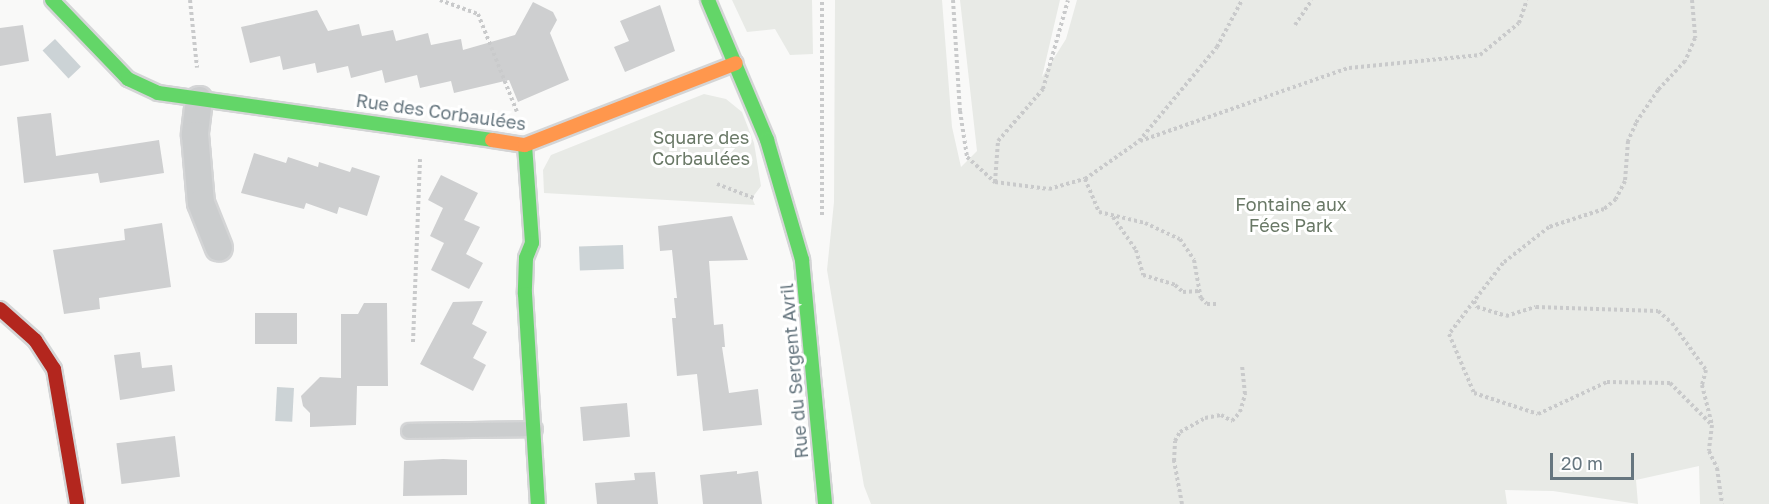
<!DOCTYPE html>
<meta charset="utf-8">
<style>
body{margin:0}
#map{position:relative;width:1769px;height:504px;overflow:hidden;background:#f9f9f8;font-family:"Golos Text",sans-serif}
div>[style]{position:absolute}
.green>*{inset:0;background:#e8eae6}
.water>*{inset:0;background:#ccd3d6;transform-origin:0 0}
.building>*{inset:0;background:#cecfd0;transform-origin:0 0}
.path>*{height:4px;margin-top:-2px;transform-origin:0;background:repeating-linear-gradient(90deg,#c9cacb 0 3px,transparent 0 6px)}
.roads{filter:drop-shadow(2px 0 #d4d5d6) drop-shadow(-2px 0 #d4d5d6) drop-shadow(0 2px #d4d5d6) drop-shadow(0 -2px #d4d5d6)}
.lane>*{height:14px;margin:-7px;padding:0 7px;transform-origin:7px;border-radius:7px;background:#cbcdce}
.street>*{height:26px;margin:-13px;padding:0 13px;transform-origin:13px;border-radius:13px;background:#cbcdce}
.fast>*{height:14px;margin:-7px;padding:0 7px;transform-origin:7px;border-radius:7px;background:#63d668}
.slow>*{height:14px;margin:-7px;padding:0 7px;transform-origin:7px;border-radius:7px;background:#ff974d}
.jam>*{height:14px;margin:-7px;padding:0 7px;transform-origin:7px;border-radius:7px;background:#b3261e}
span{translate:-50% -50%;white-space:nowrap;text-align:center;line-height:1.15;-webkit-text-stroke:6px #fff;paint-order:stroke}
.street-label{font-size:18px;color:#66767f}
.park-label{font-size:18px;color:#697866}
.scale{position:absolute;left:1550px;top:453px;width:84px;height:27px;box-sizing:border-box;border:3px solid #66767f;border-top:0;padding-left:8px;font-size:18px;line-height:21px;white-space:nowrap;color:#66767f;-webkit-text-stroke:4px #fff;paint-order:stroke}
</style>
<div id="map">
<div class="green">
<i style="clip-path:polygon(732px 0,812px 0,813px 54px,790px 55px,775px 29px,747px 32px)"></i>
<i style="clip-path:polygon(835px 0,942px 0,952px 127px,961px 167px,977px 151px,960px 0,1060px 0,1042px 77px,1066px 39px,1077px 0,1769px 0,1769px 504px,1700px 504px,1699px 466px,1636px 480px,1638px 504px,1553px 491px,1505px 490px,1507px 504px,871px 504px,864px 486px,827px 270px,834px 202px)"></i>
<i style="clip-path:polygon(704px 94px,726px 99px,742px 112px,754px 143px,761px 186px,752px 198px,755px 205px,544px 193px,543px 170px,551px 155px)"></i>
</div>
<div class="water">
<i style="left:55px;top:39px;width:38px;height:17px;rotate:47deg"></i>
<i style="left:623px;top:245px;width:24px;height:44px;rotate:88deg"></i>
<i style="left:277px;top:387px;width:17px;height:34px;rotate:3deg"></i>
</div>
<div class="building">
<i style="clip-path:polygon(533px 2px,553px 12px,557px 20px,550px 33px,569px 80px,518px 102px,509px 80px,454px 93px,451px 81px,420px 88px,417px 75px,385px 83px,382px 70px,351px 78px,348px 66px,317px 73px,315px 63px,283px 70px,280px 56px,250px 63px,241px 27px,317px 10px,328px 31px,359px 24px,362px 36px,393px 30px,396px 41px,428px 33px,431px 45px,461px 39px,463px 50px,515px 35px)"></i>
<i style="clip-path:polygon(660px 5px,675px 51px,625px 72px,614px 47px,629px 41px,620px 21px)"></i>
<i style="clip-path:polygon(23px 25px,29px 61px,0 66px,0 28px)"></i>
<i style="clip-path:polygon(51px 113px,56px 156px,159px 140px,164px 173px,100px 183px,98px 173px,24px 183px,17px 117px)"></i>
<i style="clip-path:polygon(254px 153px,286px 163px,288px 157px,318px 167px,319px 162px,350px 172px,352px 167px,380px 176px,367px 216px,339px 207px,337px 214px,306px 203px,304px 209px,241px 193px)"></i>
<i style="clip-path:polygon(441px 175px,478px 193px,464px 220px,480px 227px,466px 254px,483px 263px,469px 289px,431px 270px,444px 243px,430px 236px,443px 208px,428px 200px)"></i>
<i style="clip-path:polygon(732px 216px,748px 260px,709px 261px,714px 325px,723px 324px,725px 347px,722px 347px,729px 393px,758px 389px,762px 425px,703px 431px,697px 374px,677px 376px,672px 318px,676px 318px,674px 298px,677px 298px,672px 250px,660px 251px,658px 226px)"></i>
<i style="clip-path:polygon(162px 223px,171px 287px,99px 298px,100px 309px,64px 314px,53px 250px,125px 240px,124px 229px)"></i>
<i style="clip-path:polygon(483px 301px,472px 324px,487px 332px,473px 358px,486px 365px,473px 391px,420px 364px,453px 302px)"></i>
<i style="clip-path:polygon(364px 303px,387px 303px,388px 386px,357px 386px,356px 425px,310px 427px,310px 413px,303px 406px,301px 396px,320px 377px,341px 378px,341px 314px,358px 314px)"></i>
<i style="left:255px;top:313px;width:42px;height:31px"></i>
<i style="clip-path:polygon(140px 352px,142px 368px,172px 365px,175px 391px,120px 400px,114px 355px)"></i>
<i style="left:627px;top:403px;width:34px;height:47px;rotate:85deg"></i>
<i style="left:175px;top:436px;width:41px;height:59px;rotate:83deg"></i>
<i style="clip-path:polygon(443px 459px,467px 460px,467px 495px,403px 496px,404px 461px)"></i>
<i style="clip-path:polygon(737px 471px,737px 474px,758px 471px,762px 504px,703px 504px,700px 475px)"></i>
<i style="clip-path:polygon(655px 472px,658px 504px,597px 504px,595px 483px,635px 480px,634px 473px)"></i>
</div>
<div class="path">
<i style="left:190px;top:0;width:68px;rotate:84.1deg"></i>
<i style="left:440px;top:0;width:40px;rotate:20.2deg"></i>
<i style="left:478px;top:14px;width:105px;rotate:68.3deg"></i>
<i style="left:953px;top:0;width:111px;rotate:86.4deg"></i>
<i style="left:960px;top:111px;width:47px;rotate:81.3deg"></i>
<i style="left:967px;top:157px;width:38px;rotate:42deg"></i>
<i style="left:995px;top:182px;width:54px;rotate:7.4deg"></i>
<i style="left:1049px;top:189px;width:37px;rotate:-16deg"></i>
<i style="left:1085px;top:179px;width:66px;rotate:-35.1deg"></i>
<i style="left:1139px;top:141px;width:122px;rotate:-50.3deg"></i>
<i style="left:1217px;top:47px;width:53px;rotate:-62deg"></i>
<i style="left:1692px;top:0;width:38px;rotate:85deg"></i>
<i style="left:1695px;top:38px;width:25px;rotate:113deg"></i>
<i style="left:1685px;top:61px;width:40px;rotate:133deg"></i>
<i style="left:1658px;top:90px;width:40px;rotate:124deg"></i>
<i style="left:1636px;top:123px;width:20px;rotate:114deg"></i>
<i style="left:1628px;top:141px;width:40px;rotate:94.3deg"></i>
<i style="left:1625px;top:181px;width:20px;rotate:117deg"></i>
<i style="left:1616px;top:199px;width:16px;rotate:140deg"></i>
<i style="left:1604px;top:209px;width:58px;rotate:161.9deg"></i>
<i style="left:1549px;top:227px;width:58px;rotate:142deg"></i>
<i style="left:1503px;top:263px;width:48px;rotate:127.3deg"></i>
<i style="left:1474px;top:301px;width:7px;rotate:63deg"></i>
<i style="left:1477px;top:307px;width:30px;rotate:17deg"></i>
<i style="left:1506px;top:316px;width:31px;rotate:-17deg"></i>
<i style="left:1536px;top:307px;width:122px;rotate:1.9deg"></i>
<i style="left:1658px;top:311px;width:18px;rotate:41deg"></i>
<i style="left:1672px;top:323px;width:58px;rotate:54.1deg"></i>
<i style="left:1706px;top:370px;width:16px;rotate:105deg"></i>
<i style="left:1702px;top:385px;width:41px;rotate:76deg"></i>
<i style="left:1712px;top:425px;width:26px;rotate:97deg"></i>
<i style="left:1709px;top:451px;width:19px;rotate:65deg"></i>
<i style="left:1717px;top:468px;width:36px;rotate:82deg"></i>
<i style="left:1295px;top:25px;width:30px;rotate:-56deg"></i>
<i style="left:1140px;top:141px;width:221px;rotate:-19.3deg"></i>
<i style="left:1349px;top:68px;width:132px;rotate:-5.7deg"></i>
<i style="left:1480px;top:55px;width:50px;rotate:-39.4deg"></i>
<i style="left:1519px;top:23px;width:24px;rotate:-71deg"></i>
<i style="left:1085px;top:179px;width:36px;rotate:67deg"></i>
<i style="left:1099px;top:212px;width:47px;rotate:13.4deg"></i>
<i style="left:1145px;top:223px;width:38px;rotate:25deg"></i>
<i style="left:1180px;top:239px;width:25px;rotate:56deg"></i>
<i style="left:1194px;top:260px;width:39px;rotate:80deg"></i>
<i style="left:1201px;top:298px;width:8px;rotate:45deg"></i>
<i style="left:1207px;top:304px;width:11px"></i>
<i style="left:995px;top:182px;width:41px;rotate:-85.8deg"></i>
<i style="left:998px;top:141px;width:69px;rotate:-49.1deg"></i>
<i style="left:1043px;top:89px;width:92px;rotate:-74.3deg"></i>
<i style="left:717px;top:184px;width:39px;rotate:21deg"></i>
<i style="left:822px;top:215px;width:215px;rotate:-90deg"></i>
<i style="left:1113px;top:217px;width:40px;rotate:55.1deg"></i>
<i style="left:1136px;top:250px;width:26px;rotate:74deg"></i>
<i style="left:1143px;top:275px;width:34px;rotate:17deg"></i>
<i style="left:1175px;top:285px;width:11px;rotate:41deg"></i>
<i style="left:1183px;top:292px;width:16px;rotate:-4deg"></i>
<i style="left:1474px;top:301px;width:41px;rotate:127.1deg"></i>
<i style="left:1449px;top:334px;width:64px;rotate:67deg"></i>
<i style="left:1474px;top:393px;width:67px;rotate:18.2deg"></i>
<i style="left:1538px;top:414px;width:76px;rotate:-24.9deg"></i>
<i style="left:1607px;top:382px;width:63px;rotate:0.9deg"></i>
<i style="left:1670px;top:383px;width:59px;rotate:45deg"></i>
<i style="left:413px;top:342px;width:183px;rotate:-87.8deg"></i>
<i style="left:1182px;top:504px;width:44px;rotate:-100.5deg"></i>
<i style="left:1174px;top:461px;width:20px;rotate:-87deg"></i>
<i style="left:1175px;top:441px;width:10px;rotate:-61deg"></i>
<i style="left:1180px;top:432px;width:29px;rotate:-29deg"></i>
<i style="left:1205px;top:418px;width:16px;rotate:-11deg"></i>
<i style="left:1221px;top:415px;width:13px;rotate:29deg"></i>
<i style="left:1232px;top:421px;width:12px;rotate:-48deg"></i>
<i style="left:1240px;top:412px;width:19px;rotate:-74deg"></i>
<i style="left:1245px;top:394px;width:28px;rotate:-96deg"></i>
</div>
<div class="roads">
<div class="lane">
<i style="left:409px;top:431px;width:126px;rotate:-0.9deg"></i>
</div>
<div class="street">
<i style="left:199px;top:100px;width:35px;rotate:97deg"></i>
<i style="left:195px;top:135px;width:68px;rotate:85deg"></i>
<i style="left:201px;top:203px;width:48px;rotate:68.2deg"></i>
</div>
<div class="fast">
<i style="left:52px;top:0;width:110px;rotate:46.1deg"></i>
<i style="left:128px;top:79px;width:33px;rotate:25deg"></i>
<i style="left:158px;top:93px;width:337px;rotate:8deg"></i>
<i style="left:708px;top:0;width:152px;rotate:67.1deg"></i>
<i style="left:767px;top:140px;width:125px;rotate:73.7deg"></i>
<i style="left:802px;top:260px;width:245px;rotate:84.6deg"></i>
<i style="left:525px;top:145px;width:98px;rotate:85.9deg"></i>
<i style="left:532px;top:243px;width:16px;rotate:112deg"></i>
<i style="left:526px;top:258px;width:36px;rotate:92deg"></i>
<i style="left:525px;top:294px;width:210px;rotate:86.5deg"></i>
</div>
<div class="slow">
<i style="left:492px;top:140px;width:33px;rotate:9deg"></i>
<i style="left:525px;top:145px;width:226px;rotate:-21.2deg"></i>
</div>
<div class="jam">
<i style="left:0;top:309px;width:47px;rotate:41.5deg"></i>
<i style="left:35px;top:340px;width:35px;rotate:57deg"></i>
<i style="left:54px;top:369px;width:137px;rotate:80.3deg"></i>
</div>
</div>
<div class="street-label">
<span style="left:441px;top:112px;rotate:8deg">Rue des Corbaulées</span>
<span style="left:794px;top:371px;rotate:-95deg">Rue du Sergent Avril</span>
</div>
<div class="park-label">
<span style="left:701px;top:148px">Square des<br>Corbaulées</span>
<span style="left:1291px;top:215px">Fontaine aux<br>Fées Park</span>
</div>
<div class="scale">20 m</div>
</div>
